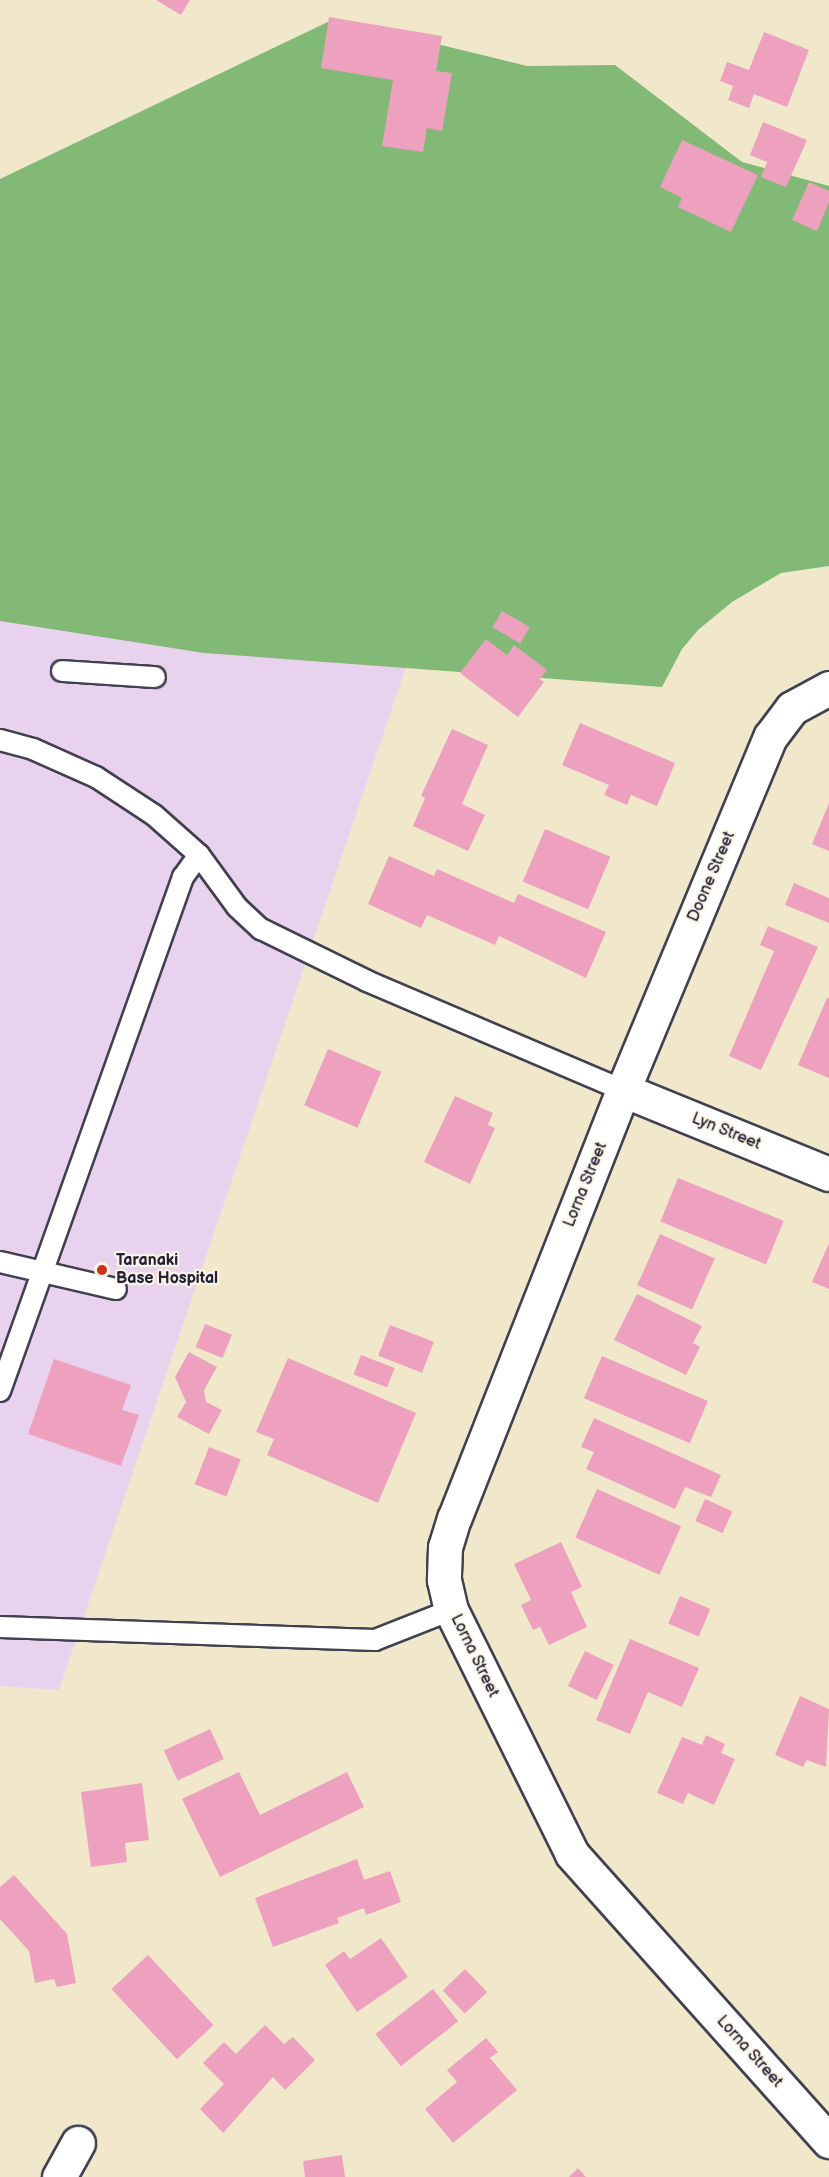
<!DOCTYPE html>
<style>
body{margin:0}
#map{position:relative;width:829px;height:2177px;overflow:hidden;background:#f1e8cb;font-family:"Balsamiq Sans",sans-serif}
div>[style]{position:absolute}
.built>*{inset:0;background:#e9d2ee}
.forest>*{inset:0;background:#82b976}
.building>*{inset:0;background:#eda1be;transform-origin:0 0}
.roads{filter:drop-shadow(2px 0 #414051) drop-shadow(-2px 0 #414051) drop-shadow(0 2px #414051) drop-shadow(0 -2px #414051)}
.service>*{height:20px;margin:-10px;padding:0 10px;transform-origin:10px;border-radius:10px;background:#fff}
.minor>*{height:33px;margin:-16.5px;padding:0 16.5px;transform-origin:16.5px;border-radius:16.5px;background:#fff}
.dots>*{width:16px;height:16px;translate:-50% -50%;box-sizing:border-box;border:3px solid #fcf5e5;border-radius:50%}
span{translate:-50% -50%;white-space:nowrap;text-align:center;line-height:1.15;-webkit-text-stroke:4.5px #fcf5e5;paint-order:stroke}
.street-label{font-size:16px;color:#22223b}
.poi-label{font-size:16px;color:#22223b;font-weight:700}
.left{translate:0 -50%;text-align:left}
</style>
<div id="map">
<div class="built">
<i style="clip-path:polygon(0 546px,406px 667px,59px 1690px,0 1686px)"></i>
</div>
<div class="forest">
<i style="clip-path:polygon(334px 19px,527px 66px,615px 65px,742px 162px,829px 186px,829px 566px,781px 573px,732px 602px,698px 630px,682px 649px,662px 687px,204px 653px,0 621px,0 179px)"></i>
</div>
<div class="building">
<i style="clip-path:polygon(156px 0,190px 0,181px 15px)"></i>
<i style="clip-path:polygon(329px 17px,442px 36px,436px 71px,452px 73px,442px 131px,427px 128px,423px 152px,382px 146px,393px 80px,321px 68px)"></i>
<i style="clip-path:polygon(764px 32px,809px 50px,787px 107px,754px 94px,749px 108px,728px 100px,733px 86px,720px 81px,727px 62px,749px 70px)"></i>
<i style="clip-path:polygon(763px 122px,807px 140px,786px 187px,761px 177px,767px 162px,750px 155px)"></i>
<i style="clip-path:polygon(682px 140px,758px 175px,731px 232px,678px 207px,682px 198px,660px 187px)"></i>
<i style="clip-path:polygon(809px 182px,829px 191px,829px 202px,817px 231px,792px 220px)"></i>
<i style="left:502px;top:611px;width:32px;height:19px;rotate:30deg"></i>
<i style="clip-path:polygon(486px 639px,507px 655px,514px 645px,547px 670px,540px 679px,544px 682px,518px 717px,460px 673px)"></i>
<i style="clip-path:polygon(580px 723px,675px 763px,657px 806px,631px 795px,627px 805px,604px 795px,609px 785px,562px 765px)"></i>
<i style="clip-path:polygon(452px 729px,488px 745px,462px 804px,485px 815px,468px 851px,413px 826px,425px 798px,421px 796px)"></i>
<i style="clip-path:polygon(829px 803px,829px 851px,812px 844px)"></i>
<i style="left:545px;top:829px;width:71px;height:57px;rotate:23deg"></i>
<i style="clip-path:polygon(389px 856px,434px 876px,437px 869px,514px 903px,518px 894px,606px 932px,586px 978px,499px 936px,495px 945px,427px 915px,421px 928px,368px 904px)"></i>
<i style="clip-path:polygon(794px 883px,829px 898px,829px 923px,785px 905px)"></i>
<i style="clip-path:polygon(768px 926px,818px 947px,761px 1070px,729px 1056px,774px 951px,760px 945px)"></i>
<i style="clip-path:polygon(827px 998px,829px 998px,829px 1078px,798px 1065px)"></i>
<i style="left:328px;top:1049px;width:58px;height:61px;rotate:23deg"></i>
<i style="clip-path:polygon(455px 1096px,493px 1113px,488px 1125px,495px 1128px,470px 1184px,424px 1162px)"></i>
<i style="left:678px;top:1178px;width:114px;height:47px;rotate:22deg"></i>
<i style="left:660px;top:1234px;width:60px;height:56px;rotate:24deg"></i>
<i style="clip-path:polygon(829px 1243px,829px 1289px,812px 1282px)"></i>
<i style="clip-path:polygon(637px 1294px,702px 1326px,693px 1343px,700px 1347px,686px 1375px,614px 1340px)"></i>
<i style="left:205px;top:1324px;width:29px;height:25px;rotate:22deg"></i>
<i style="left:390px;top:1325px;width:47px;height:33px;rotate:21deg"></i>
<i style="clip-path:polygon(189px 1352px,217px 1367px,204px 1390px,206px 1402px,222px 1410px,209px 1434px,177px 1417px,186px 1402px,175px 1377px)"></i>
<i style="left:361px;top:1355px;width:36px;height:21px;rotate:21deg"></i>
<i style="left:602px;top:1356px;width:115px;height:46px;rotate:23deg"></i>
<i style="clip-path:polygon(288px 1358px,416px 1413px,378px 1503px,267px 1455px,274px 1439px,256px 1432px)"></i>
<i style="clip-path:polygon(54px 1359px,131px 1385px,122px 1410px,139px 1415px,121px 1466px,28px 1434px)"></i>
<i style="clip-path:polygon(594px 1418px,721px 1475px,711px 1497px,685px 1487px,675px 1509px,586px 1469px,594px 1452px,581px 1447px)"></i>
<i style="left:209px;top:1447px;width:34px;height:40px;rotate:21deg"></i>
<i style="left:597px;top:1489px;width:92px;height:53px;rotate:24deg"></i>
<i style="left:705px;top:1499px;width:30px;height:24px;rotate:24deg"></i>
<i style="clip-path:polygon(561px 1542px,582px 1587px,571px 1592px,587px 1627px,549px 1645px,540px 1627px,533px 1630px,521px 1605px,531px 1600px,514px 1564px)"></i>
<i style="left:680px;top:1596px;width:33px;height:30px;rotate:23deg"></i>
<i style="clip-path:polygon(630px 1639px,699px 1668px,682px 1707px,648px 1692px,630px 1734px,596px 1720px)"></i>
<i style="left:585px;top:1651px;width:32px;height:39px;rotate:26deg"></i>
<i style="clip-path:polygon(800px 1696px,829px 1709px,826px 1767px,807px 1760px,803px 1767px,775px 1755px)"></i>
<i style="left:210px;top:1729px;width:33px;height:51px;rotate:65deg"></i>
<i style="clip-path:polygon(706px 1735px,725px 1744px,721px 1753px,735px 1759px,714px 1805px,688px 1793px,683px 1804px,657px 1793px,682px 1737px,702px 1745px)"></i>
<i style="clip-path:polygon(239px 1772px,260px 1815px,347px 1772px,364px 1807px,220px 1877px,182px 1799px)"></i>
<i style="clip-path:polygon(142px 1783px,149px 1840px,125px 1843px,127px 1862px,91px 1867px,81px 1792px)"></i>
<i style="clip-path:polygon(357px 1859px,364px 1880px,390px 1871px,401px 1902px,366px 1915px,364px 1908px,337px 1918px,339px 1923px,273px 1947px,255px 1898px)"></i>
<i style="clip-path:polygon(14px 1875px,67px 1934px,76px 1983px,57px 1987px,54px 1979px,35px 1983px,29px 1951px,0 1919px,0 1887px)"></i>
<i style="clip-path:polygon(381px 1938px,408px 1977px,357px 2012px,325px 1965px,344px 1951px,350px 1959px)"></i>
<i style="left:148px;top:1955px;width:96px;height:50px;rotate:47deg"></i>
<i style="left:465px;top:1969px;width:32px;height:31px;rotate:46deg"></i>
<i style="left:433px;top:1989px;width:41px;height:73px;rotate:52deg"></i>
<i style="clip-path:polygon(265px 2025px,284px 2044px,293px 2037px,315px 2060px,285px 2090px,273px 2077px,223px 2133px,200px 2109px,224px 2084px,203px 2063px,224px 2042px,236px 2054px)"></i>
<i style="clip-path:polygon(486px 2038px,498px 2052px,490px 2058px,517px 2090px,453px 2143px,425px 2109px,457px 2082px,447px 2070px)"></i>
<i style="clip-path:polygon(342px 2155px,345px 2177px,305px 2177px,303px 2161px)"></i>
<i style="clip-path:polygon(578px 2168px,586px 2177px,569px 2177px)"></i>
</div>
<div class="roads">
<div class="service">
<i style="left:62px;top:671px;width:93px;rotate:3.7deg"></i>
<i style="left:0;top:740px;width:34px;rotate:15deg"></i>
<i style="left:33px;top:749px;width:69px;rotate:24deg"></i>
<i style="left:96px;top:777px;width:69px;rotate:33.2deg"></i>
<i style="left:154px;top:815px;width:60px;rotate:41.6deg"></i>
<i style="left:199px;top:855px;width:64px;rotate:53.8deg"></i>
<i style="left:237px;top:907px;width:33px;rotate:43deg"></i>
<i style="left:261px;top:929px;width:118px;rotate:26.1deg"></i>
<i style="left:367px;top:981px;width:278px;rotate:23.1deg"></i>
<i style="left:0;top:1262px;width:119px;rotate:13.1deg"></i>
<i style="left:0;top:1391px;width:546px;rotate:-70.4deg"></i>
<i style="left:183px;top:877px;width:27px;rotate:-54deg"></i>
<i style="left:0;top:1627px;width:375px;rotate:2deg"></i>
<i style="left:375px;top:1640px;width:82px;rotate:-21.5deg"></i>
</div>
<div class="minor">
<i style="left:829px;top:688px;width:42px;rotate:151.6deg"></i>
<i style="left:792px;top:708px;width:36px;rotate:127deg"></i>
<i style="left:770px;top:737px;width:382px;rotate:112.6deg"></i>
<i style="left:623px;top:1090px;width:460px;rotate:111.5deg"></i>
<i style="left:454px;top:1518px;width:30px;rotate:107deg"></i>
<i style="left:445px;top:1547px;width:33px;rotate:92deg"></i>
<i style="left:444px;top:1580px;width:31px;rotate:77deg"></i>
<i style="left:451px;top:1610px;width:272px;rotate:63.6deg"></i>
<i style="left:572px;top:1854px;width:385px;rotate:48.2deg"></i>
<i style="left:623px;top:1090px;width:222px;rotate:22.2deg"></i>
<i style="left:59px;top:2177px;width:39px;rotate:-61deg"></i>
</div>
</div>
<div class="dots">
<i style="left:102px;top:1270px;background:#c8321e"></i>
</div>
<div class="street-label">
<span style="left:712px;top:877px;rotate:-67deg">Doone Street</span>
<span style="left:726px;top:1132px;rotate:22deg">Lyn Street</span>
<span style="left:586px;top:1185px;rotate:-68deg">Lorna Street</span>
<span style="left:474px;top:1656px;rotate:64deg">Lorna Street</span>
<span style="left:749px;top:2052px;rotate:48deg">Lorna Street</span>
</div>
<div class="poi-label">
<span class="left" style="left:116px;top:1270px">Taranaki<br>Base Hospital</span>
</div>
</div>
